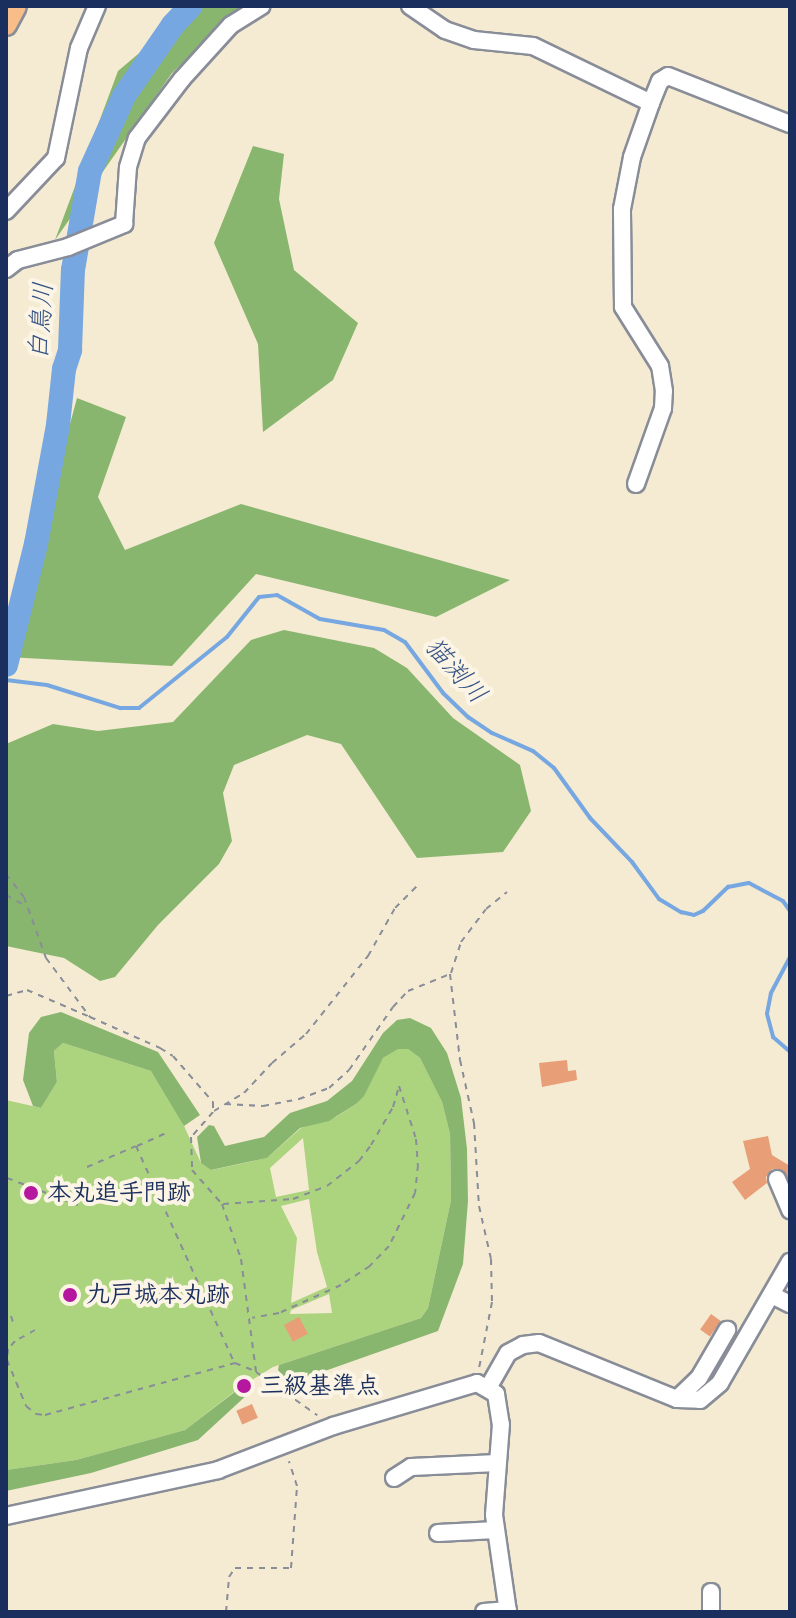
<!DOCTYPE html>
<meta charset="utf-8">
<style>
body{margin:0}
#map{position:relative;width:796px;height:1618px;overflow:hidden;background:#f5ebd3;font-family:"Comic Neue","Klee One",sans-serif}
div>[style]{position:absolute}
.green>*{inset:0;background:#acd47f}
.forest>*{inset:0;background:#89b66e}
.stream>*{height:4px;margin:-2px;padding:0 2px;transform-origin:2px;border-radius:2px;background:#76a7e1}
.river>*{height:24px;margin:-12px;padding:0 12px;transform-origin:12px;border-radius:12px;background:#76a7e1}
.building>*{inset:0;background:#e89e76;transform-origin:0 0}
.path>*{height:2px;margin-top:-1px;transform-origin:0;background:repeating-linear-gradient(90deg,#888d98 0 6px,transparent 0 12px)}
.roads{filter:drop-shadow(2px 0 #888d98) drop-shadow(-2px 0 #888d98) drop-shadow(0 2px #888d98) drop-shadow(0 -2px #888d98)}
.minor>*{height:16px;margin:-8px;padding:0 8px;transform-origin:8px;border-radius:8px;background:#fff}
.major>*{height:20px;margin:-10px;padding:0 10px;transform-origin:10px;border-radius:10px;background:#f9bd89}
.dots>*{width:22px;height:22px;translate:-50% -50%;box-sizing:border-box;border:4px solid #fcf5e5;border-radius:50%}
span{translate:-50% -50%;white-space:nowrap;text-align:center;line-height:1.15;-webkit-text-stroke:8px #fcf5e5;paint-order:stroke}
.poi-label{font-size:24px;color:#1b2f5e;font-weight:700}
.left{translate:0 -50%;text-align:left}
.water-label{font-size:26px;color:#365385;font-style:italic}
.frame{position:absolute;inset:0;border:8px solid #1b2f5e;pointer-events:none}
</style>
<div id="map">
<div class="green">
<i style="clip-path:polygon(evenodd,63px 1043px,151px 1071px,174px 1104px,201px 1163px,212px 1170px,267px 1158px,301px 1128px,336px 1117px,356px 1104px,383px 1058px,397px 1049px,408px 1049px,420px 1058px,442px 1102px,450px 1134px,451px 1200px,428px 1308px,421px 1318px,273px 1367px,239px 1388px,185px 1430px,76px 1460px,6px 1470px,6px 1100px,41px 1108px,57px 1082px,54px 1051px,63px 1043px,303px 1138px,309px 1190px,276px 1197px,270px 1168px,303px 1138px,63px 1043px,309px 1199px,317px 1252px,327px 1287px,291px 1303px,297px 1238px,281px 1206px,309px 1199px,63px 1043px,329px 1294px,332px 1313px,290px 1314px,291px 1310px,329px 1294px)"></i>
</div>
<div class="forest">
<i style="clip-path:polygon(195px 6px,245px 6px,172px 73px,55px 240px,118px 71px)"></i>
<i style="clip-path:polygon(253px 146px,284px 154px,279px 199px,294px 270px,358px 323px,333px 380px,263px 432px,258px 344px,214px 243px)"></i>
<i style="clip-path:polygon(77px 398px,126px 417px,98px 497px,125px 550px,241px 504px,510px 580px,436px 617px,256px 574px,172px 666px,7px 657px)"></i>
<i style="clip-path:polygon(284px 630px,374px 648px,407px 668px,453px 718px,520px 765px,531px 811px,503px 852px,417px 858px,341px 744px,307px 735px,234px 765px,223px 793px,232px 841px,219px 864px,158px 925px,115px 977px,100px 981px,64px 958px,6px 946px,6px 744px,53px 724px,98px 731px,173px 722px,251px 640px)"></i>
<i style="clip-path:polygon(61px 1012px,158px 1052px,200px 1115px,184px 1126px,151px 1071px,63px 1043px,54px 1051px,57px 1082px,41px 1108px,33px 1106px,23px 1080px,29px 1033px,41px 1017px)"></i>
<i style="clip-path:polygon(410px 1018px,431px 1028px,447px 1053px,461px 1098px,467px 1149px,468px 1201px,463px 1264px,438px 1331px,305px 1378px,302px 1382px,294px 1380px,283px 1376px,278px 1370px,279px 1365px,421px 1318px,428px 1308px,451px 1200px,450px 1134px,442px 1102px,420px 1058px,408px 1049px,398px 1049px,383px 1058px,364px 1096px,356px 1104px,329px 1121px,300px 1128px,267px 1158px,211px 1170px,201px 1163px,197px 1137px,209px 1125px,214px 1126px,225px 1146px,264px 1137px,290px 1113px,327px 1101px,352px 1081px,383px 1033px,397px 1020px)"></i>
<i style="clip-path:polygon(249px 1381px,253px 1388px,249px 1393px,198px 1440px,91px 1473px,6px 1491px,6px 1470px,76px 1460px,185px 1430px)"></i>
</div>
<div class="stream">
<i style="left:6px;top:680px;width:41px;rotate:7deg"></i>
<i style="left:47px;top:685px;width:77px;rotate:17.5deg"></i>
<i style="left:120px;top:708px;width:19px"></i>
<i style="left:139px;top:708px;width:113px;rotate:-38.9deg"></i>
<i style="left:227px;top:637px;width:51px;rotate:-51.3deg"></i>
<i style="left:259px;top:597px;width:18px;rotate:-6deg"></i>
<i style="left:277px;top:595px;width:49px;rotate:29.2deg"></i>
<i style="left:320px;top:619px;width:65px;rotate:9.8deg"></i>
<i style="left:384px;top:630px;width:24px;rotate:30deg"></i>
<i style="left:405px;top:642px;width:64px;rotate:53.3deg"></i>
<i style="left:443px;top:693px;width:35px;rotate:44deg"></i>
<i style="left:468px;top:717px;width:29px;rotate:34deg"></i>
<i style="left:492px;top:733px;width:45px;rotate:23.7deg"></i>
<i style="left:533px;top:751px;width:27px;rotate:39deg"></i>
<i style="left:554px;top:768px;width:62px;rotate:54.2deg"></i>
<i style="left:590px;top:818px;width:61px;rotate:46.3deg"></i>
<i style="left:632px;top:862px;width:46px;rotate:53.9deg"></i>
<i style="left:659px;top:899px;width:26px;rotate:31deg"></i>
<i style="left:681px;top:912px;width:13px;rotate:13deg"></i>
<i style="left:694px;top:915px;width:10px;rotate:-24deg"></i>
<i style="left:703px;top:911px;width:35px;rotate:-44deg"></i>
<i style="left:728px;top:887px;width:21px;rotate:-11deg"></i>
<i style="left:749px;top:883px;width:38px;rotate:28deg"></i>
<i style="left:783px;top:901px;width:12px;rotate:55deg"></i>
<i style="left:790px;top:957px;width:41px;rotate:117.8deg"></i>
<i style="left:771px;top:993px;width:21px;rotate:101deg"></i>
<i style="left:767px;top:1014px;width:24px;rotate:75deg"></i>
<i style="left:773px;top:1037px;width:23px;rotate:41deg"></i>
</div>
<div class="river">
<i style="left:6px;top:665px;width:125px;rotate:-76.1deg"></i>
<i style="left:36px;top:544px;width:121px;rotate:-79.5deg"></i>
<i style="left:58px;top:425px;width:56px;rotate:-83.9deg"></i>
<i style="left:64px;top:369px;width:20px;rotate:-72deg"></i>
<i style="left:70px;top:350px;width:80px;rotate:-87.9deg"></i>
<i style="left:73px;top:270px;width:100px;rotate:-80.3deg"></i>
<i style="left:90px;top:171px;width:82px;rotate:-65.6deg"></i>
<i style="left:124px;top:96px;width:86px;rotate:-55.4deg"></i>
<i style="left:173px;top:25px;width:26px;rotate:-47deg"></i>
</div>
<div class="building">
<i style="clip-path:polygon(567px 1060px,568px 1071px,576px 1070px,577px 1080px,542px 1087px,539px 1063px)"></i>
<i style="clip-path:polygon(768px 1136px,772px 1155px,790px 1166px,790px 1181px,783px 1170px,772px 1169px,766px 1177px,767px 1183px,745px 1200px,732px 1182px,750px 1169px,743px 1141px)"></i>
<i style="left:711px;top:1314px;width:12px;height:19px;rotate:35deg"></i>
<i style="left:299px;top:1317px;width:19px;height:17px;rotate:62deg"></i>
<i style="left:252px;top:1404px;width:15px;height:17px;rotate:67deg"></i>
</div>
<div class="path">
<i style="left:6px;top:874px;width:29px;rotate:52deg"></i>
<i style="left:24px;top:897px;width:65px;rotate:70.2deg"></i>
<i style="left:46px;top:958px;width:74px;rotate:53.3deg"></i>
<i style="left:90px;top:1017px;width:77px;rotate:23.9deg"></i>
<i style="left:160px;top:1048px;width:15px;rotate:32deg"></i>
<i style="left:173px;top:1056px;width:61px;rotate:49deg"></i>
<i style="left:213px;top:1102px;width:10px;rotate:90deg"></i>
<i style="left:213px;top:1112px;width:33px;rotate:131deg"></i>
<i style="left:191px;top:1137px;width:33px;rotate:88deg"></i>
<i style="left:192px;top:1170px;width:45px;rotate:48.6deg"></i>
<i style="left:222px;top:1204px;width:58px;rotate:70.9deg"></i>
<i style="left:241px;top:1259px;width:114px;rotate:82.4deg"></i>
<i style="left:256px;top:1372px;width:75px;rotate:35.2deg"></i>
<i style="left:6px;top:895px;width:23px;rotate:29deg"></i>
<i style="left:451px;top:973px;width:33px;rotate:-72deg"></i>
<i style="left:461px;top:942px;width:41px;rotate:-52.9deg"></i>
<i style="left:486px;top:909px;width:27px;rotate:-39deg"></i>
<i style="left:6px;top:996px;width:22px;rotate:-16deg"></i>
<i style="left:27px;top:990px;width:69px;rotate:23.2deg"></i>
<i style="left:225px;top:1104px;width:38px;rotate:3deg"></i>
<i style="left:263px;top:1106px;width:37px;rotate:-11deg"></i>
<i style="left:299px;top:1099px;width:32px;rotate:-20deg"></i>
<i style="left:329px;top:1088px;width:27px;rotate:-42deg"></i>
<i style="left:349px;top:1070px;width:77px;rotate:-55.1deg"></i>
<i style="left:393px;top:1007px;width:22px;rotate:-47deg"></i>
<i style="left:408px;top:991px;width:45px;rotate:-22deg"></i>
<i style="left:450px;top:974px;width:87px;rotate:83.4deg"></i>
<i style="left:460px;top:1060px;width:65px;rotate:77.5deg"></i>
<i style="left:474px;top:1123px;width:83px;rotate:86.6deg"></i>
<i style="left:479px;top:1206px;width:54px;rotate:77.2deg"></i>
<i style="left:491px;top:1259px;width:43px;rotate:88.7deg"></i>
<i style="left:492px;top:1302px;width:67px;rotate:101.1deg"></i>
<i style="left:214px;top:1111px;width:35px;rotate:-31deg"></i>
<i style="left:244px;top:1093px;width:41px;rotate:-47deg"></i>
<i style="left:272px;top:1063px;width:45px;rotate:-40.5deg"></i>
<i style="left:306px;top:1034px;width:100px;rotate:-51.5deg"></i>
<i style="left:368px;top:956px;width:55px;rotate:-60.6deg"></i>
<i style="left:395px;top:908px;width:35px;rotate:-45deg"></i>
<i style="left:137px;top:1146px;width:35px;rotate:-24deg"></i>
<i style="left:87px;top:1167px;width:53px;rotate:-23.2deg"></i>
<i style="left:136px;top:1146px;width:237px;rotate:65.6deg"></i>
<i style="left:7px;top:1178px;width:76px;rotate:20.8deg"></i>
<i style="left:223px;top:1204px;width:70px;rotate:-4.1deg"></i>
<i style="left:293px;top:1199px;width:36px;rotate:-21deg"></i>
<i style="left:327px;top:1186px;width:41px;rotate:-38deg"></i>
<i style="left:359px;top:1161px;width:20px;rotate:-53deg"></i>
<i style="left:371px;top:1145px;width:44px;rotate:-59.9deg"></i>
<i style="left:393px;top:1107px;width:22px;rotate:-74deg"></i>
<i style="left:399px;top:1086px;width:56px;rotate:72.2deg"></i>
<i style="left:416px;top:1139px;width:26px;rotate:86deg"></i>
<i style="left:418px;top:1165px;width:28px;rotate:96deg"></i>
<i style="left:415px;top:1193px;width:59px;rotate:116.1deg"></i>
<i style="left:389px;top:1246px;width:28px;rotate:134deg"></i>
<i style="left:370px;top:1266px;width:35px;rotate:147deg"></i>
<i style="left:341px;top:1285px;width:68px;rotate:155.7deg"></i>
<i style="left:279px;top:1313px;width:27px;rotate:170deg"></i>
<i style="left:11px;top:1316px;width:6px;rotate:72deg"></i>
<i style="left:35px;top:1330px;width:23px;rotate:151deg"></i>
<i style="left:15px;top:1341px;width:11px;rotate:131deg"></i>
<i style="left:8px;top:1349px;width:11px;rotate:95deg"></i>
<i style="left:7px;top:1360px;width:50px;rotate:67.6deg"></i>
<i style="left:26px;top:1406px;width:13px;rotate:39deg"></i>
<i style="left:36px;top:1414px;width:9px;rotate:6deg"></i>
<i style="left:45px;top:1415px;width:197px;rotate:-15.3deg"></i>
<i style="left:235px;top:1363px;width:22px;rotate:22deg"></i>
<i style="left:226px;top:1612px;width:35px;rotate:-85deg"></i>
<i style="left:229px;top:1577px;width:11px;rotate:-56deg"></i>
<i style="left:235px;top:1568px;width:56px"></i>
<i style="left:291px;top:1568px;width:82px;rotate:-85.8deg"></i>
<i style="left:297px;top:1486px;width:26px;rotate:-108deg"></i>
</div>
<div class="roads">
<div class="minor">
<i style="left:410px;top:6px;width:42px;rotate:34.4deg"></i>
<i style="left:445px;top:30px;width:31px;rotate:19deg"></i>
<i style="left:474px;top:40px;width:59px;rotate:5.8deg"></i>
<i style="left:533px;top:46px;width:131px;rotate:25.8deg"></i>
<i style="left:651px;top:103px;width:24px;rotate:-68deg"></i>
<i style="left:660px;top:81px;width:9px;rotate:-32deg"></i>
<i style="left:668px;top:76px;width:131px;rotate:21.5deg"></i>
<i style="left:6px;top:211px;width:73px;rotate:-46.7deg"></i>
<i style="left:56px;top:158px;width:112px;rotate:-78.2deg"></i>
<i style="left:79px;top:48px;width:46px;rotate:-66.8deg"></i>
<i style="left:6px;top:269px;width:15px;rotate:-37deg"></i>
<i style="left:18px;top:260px;width:52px;rotate:-14.6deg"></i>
<i style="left:68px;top:247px;width:61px;rotate:-22.3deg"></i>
<i style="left:124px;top:224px;width:57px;rotate:-86deg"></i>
<i style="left:128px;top:167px;width:30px;rotate:-73deg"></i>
<i style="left:137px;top:138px;width:74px;rotate:-52.7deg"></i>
<i style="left:182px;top:79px;width:73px;rotate:-47.8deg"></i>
<i style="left:231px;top:25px;width:36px;rotate:-32deg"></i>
<i style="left:636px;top:484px;width:81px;rotate:-70.4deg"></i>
<i style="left:663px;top:408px;width:17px;rotate:-87deg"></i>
<i style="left:664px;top:391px;width:25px;rotate:-99deg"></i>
<i style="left:660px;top:366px;width:70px;rotate:-122.1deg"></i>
<i style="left:623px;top:307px;width:98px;rotate:-90.6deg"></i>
<i style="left:622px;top:209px;width:53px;rotate:-79.1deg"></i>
<i style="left:632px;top:157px;width:57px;rotate:-70.6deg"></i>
<i style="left:777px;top:1179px;width:34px;rotate:67deg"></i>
<i style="left:772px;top:1295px;width:20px;rotate:27deg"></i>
<i style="left:488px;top:1388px;width:40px;rotate:-60.3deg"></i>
<i style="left:508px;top:1353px;width:17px;rotate:-28deg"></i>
<i style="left:523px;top:1345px;width:16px;rotate:-7deg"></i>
<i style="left:539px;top:1343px;width:149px;rotate:22.1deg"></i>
<i style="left:677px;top:1399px;width:23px;rotate:2deg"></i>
<i style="left:700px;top:1400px;width:26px;rotate:-40deg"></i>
<i style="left:720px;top:1383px;width:140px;rotate:-60deg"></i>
<i style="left:677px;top:1399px;width:30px;rotate:-44deg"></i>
<i style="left:699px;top:1378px;width:56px;rotate:-59.7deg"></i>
<i style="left:394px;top:1478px;width:20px;rotate:-33deg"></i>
<i style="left:411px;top:1467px;width:86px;rotate:-2.7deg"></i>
<i style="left:6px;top:1516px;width:217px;rotate:-12.2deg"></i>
<i style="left:218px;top:1470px;width:123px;rotate:-20.9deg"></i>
<i style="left:333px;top:1426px;width:150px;rotate:-16.6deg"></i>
<i style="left:477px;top:1383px;width:22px;rotate:30deg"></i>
<i style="left:496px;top:1394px;width:30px;rotate:81deg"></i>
<i style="left:501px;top:1424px;width:91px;rotate:94.4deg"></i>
<i style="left:494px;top:1515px;width:98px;rotate:81.8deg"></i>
<i style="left:438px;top:1533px;width:58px;rotate:-3deg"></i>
<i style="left:711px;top:1592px;width:20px;rotate:90deg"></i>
<i style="left:484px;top:1612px;width:24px;rotate:-5deg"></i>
</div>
<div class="major">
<i style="left:6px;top:25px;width:21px;rotate:-62deg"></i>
</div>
</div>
<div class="dots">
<i style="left:31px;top:1193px;background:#b5179e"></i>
<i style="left:70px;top:1295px;background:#b5179e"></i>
<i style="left:244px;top:1386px;background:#b5179e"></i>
</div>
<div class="poi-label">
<span class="left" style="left:47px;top:1193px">本丸追手門跡</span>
<span class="left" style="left:86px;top:1295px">九戸城本丸跡</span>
<span class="left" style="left:260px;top:1386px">三級基準点</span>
</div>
<div class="water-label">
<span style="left:42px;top:321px;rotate:-86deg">白鳥川</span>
<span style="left:455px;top:671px;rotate:48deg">猫渕川</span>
</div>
<div class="frame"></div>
</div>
